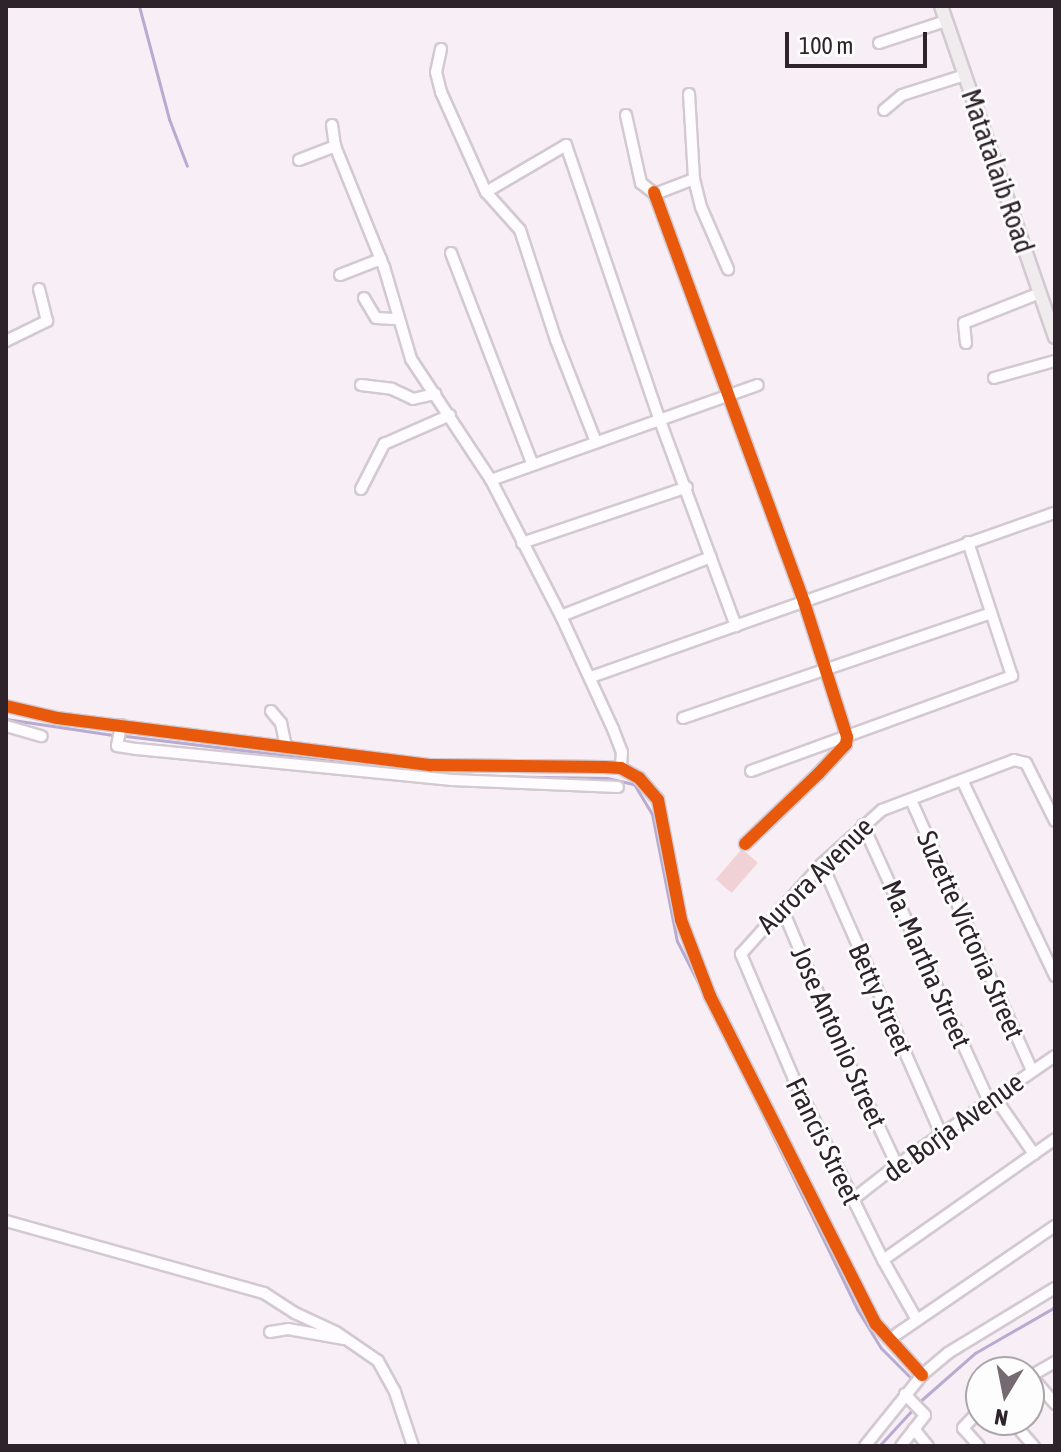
<!DOCTYPE html>
<style>
body{margin:0}
#map{position:relative;width:1061px;height:1452px;overflow:hidden;background:#f8eef5;font-family:"Asap Condensed",sans-serif}
div>[style]{position:absolute}
.green>*{inset:0;background:#f0d2d6;transform-origin:0 0}
.stream>*{height:3px;margin:-1.5px;padding:0 1.5px;transform-origin:1.5px;border-radius:1.5px;background:#b7abd1}
.roads{filter:drop-shadow(2px 0 #d3c9d0) drop-shadow(-2px 0 #d3c9d0) drop-shadow(0 2px #d3c9d0) drop-shadow(0 -2px #d3c9d0)}
.minor>*{height:10px;margin:-5px;padding:0 5px;transform-origin:5px;border-radius:5px;background:#fefcfe}
.major>*{height:12px;margin:-6px;padding:0 6px;transform-origin:6px;border-radius:6px;background:#f0ebed}
.cycleway>*{height:12px;margin:-6px;padding:0 6px;transform-origin:6px;border-radius:6px;background:#e8590c}
span{translate:-50% -50%;white-space:nowrap;text-align:center;line-height:1.15;-webkit-text-stroke:6px #fdfdfd;paint-order:stroke}
.street-label{font-size:28px;color:#2e232a}
.frame{position:absolute;inset:0;border:8px solid #2e232a;pointer-events:none}
.north{position:absolute;left:965px;top:1356px;width:80px;height:80px;box-sizing:border-box;background:#fdfdfd;border:2px solid #aaa6a9;border-radius:50%;rotate:190deg;font-size:22px;font-weight:700;line-height:32px;text-align:center;color:#2e232a}
.north::after{content:'';display:block;margin:auto;width:28px;height:36px;background:#756a71;clip-path:polygon(50% 0,100% 100%,50% 72%,0 100%)}
.scale{position:absolute;left:785px;top:32px;width:142px;height:36px;box-sizing:border-box;border:4px solid #2e232a;border-top:0;padding-left:10px;font-size:24px;line-height:28px;white-space:nowrap;color:#2e232a;-webkit-text-stroke:6px #fdfdfd;paint-order:stroke}
</style>
<div id="map">
<div class="green">
<i style="left:742px;top:849px;width:21px;height:40px;rotate:41deg"></i>
</div>
<div class="stream">
<i style="left:139px;top:6px;width:117px;rotate:75.1deg"></i>
<i style="left:169px;top:119px;width:50px;rotate:69deg"></i>
<i style="left:6px;top:719px;width:108px;rotate:8.5deg"></i>
<i style="left:126px;top:736px;width:300px;rotate:6.9deg"></i>
<i style="left:479px;top:776px;width:128px;rotate:0.9deg"></i>
<i style="left:607px;top:778px;width:28px;rotate:13deg"></i>
<i style="left:634px;top:784px;width:35px;rotate:59deg"></i>
<i style="left:652px;top:814px;width:129px;rotate:78.9deg"></i>
<i style="left:677px;top:941px;width:64px;rotate:63deg"></i>
<i style="left:727px;top:1041px;width:298px;rotate:64.1deg"></i>
<i style="left:857px;top:1309px;width:46px;rotate:58.4deg"></i>
<i style="left:881px;top:1348px;width:42px;rotate:45deg"></i>
<i style="left:918px;top:1403px;width:76px;rotate:-41.3deg"></i>
<i style="left:975px;top:1353px;width:92px;rotate:-29.9deg"></i>
<i style="left:879px;top:1446px;width:50px;rotate:-47.4deg"></i>
</div>
<div class="roads">
<div class="minor">
<i style="left:879px;top:43px;width:71px;rotate:-18.2deg"></i>
<i style="left:441px;top:49px;width:24px;rotate:102deg"></i>
<i style="left:436px;top:72px;width:21px;rotate:76deg"></i>
<i style="left:441px;top:92px;width:110px;rotate:65.8deg"></i>
<i style="left:486px;top:192px;width:51px;rotate:48.2deg"></i>
<i style="left:520px;top:230px;width:116px;rotate:71.9deg"></i>
<i style="left:556px;top:340px;width:110px;rotate:68.6deg"></i>
<i style="left:689px;top:94px;width:85px;rotate:86.6deg"></i>
<i style="left:884px;top:110px;width:23px;rotate:-40deg"></i>
<i style="left:902px;top:95px;width:66px;rotate:-17.6deg"></i>
<i style="left:626px;top:115px;width:70px;rotate:77.6deg"></i>
<i style="left:641px;top:183px;width:18px;rotate:38deg"></i>
<i style="left:655px;top:194px;width:42px;rotate:-21deg"></i>
<i style="left:694px;top:179px;width:29px;rotate:76deg"></i>
<i style="left:701px;top:207px;width:68px;rotate:66.5deg"></i>
<i style="left:332px;top:125px;width:21px;rotate:82deg"></i>
<i style="left:335px;top:146px;width:131px;rotate:68deg"></i>
<i style="left:384px;top:267px;width:96px;rotate:73.6deg"></i>
<i style="left:411px;top:359px;width:145px;rotate:56.5deg"></i>
<i style="left:491px;top:480px;width:153px;rotate:62.8deg"></i>
<i style="left:561px;top:616px;width:124px;rotate:65.3deg"></i>
<i style="left:613px;top:729px;width:25px;rotate:69deg"></i>
<i style="left:622px;top:752px;width:16px;rotate:94deg"></i>
<i style="left:299px;top:160px;width:39px;rotate:-21deg"></i>
<i style="left:486px;top:192px;width:93px;rotate:-30.4deg"></i>
<i style="left:566px;top:145px;width:288px;rotate:71.2deg"></i>
<i style="left:659px;top:418px;width:222px;rotate:69.7deg"></i>
<i style="left:654px;top:192px;width:437px;rotate:69.9deg"></i>
<i style="left:804px;top:602px;width:142px;rotate:72.3deg"></i>
<i style="left:847px;top:737px;width:7px;rotate:98deg"></i>
<i style="left:846px;top:744px;width:41px;rotate:133deg"></i>
<i style="left:818px;top:774px;width:101px;rotate:136.2deg"></i>
<i style="left:451px;top:253px;width:227px;rotate:68.9deg"></i>
<i style="left:340px;top:275px;width:44px;rotate:-21.3deg"></i>
<i style="left:364px;top:298px;width:23px;rotate:59deg"></i>
<i style="left:376px;top:318px;width:22px;rotate:3deg"></i>
<i style="left:6px;top:341px;width:46px;rotate:-26deg"></i>
<i style="left:47px;top:321px;width:33px;rotate:-104deg"></i>
<i style="left:966px;top:343px;width:20px;rotate:-96deg"></i>
<i style="left:964px;top:323px;width:82px;rotate:-21.5deg"></i>
<i style="left:994px;top:378px;width:63px;rotate:-15.6deg"></i>
<i style="left:361px;top:385px;width:31px;rotate:7deg"></i>
<i style="left:392px;top:389px;width:23px;rotate:25deg"></i>
<i style="left:413px;top:399px;width:23px;rotate:-13deg"></i>
<i style="left:491px;top:480px;width:283px;rotate:-19.6deg"></i>
<i style="left:361px;top:489px;width:51px;rotate:-62.9deg"></i>
<i style="left:384px;top:444px;width:72px;rotate:-23.7deg"></i>
<i style="left:522px;top:543px;width:174px;rotate:-18.7deg"></i>
<i style="left:561px;top:616px;width:161px;rotate:-21.5deg"></i>
<i style="left:591px;top:677px;width:492px;rotate:-19.5deg"></i>
<i style="left:6px;top:706px;width:52px;rotate:13.2deg"></i>
<i style="left:57px;top:718px;width:377px;rotate:7.2deg"></i>
<i style="left:431px;top:765px;width:173px;rotate:0.7deg"></i>
<i style="left:604px;top:767px;width:17px;rotate:3deg"></i>
<i style="left:621px;top:768px;width:21px;rotate:29deg"></i>
<i style="left:639px;top:778px;width:29px;rotate:49deg"></i>
<i style="left:658px;top:800px;width:122px;rotate:79.1deg"></i>
<i style="left:681px;top:920px;width:81px;rotate:69.1deg"></i>
<i style="left:710px;top:996px;width:368px;rotate:63.2deg"></i>
<i style="left:876px;top:1324px;width:69px;rotate:48deg"></i>
<i style="left:271px;top:711px;width:16px;rotate:50deg"></i>
<i style="left:281px;top:723px;width:25px;rotate:78deg"></i>
<i style="left:683px;top:718px;width:325px;rotate:-18.8deg"></i>
<i style="left:121px;top:725px;width:21px;rotate:101deg"></i>
<i style="left:117px;top:746px;width:20px;rotate:9deg"></i>
<i style="left:137px;top:749px;width:317px;rotate:5.6deg"></i>
<i style="left:452px;top:780px;width:166px;rotate:2.4deg"></i>
<i style="left:6px;top:726px;width:37px;rotate:16deg"></i>
<i style="left:751px;top:771px;width:278px;rotate:-20deg"></i>
<i style="left:1012px;top:676px;width:141px;rotate:-108.2deg"></i>
<i style="left:962px;top:780px;width:217px;rotate:64.6deg"></i>
<i style="left:911px;top:800px;width:296px;rotate:65.9deg"></i>
<i style="left:863px;top:825px;width:307px;rotate:65.5deg"></i>
<i style="left:822px;top:864px;width:295px;rotate:66.2deg"></i>
<i style="left:782px;top:908px;width:139px;rotate:67.1deg"></i>
<i style="left:836px;top:1036px;width:143px;rotate:64.7deg"></i>
<i style="left:996px;top:1099px;width:67px;rotate:55.4deg"></i>
<i style="left:852px;top:1200px;width:57px;rotate:-37.9deg"></i>
<i style="left:897px;top:1165px;width:192px;rotate:-34.6deg"></i>
<i style="left:6px;top:1221px;width:268px;rotate:15.6deg"></i>
<i style="left:264px;top:1293px;width:37px;rotate:33deg"></i>
<i style="left:295px;top:1313px;width:45px;rotate:24.9deg"></i>
<i style="left:336px;top:1332px;width:51px;rotate:34.6deg"></i>
<i style="left:378px;top:1361px;width:35px;rotate:61deg"></i>
<i style="left:395px;top:1392px;width:57px;rotate:71.6deg"></i>
<i style="left:883px;top:1260px;width:210px;rotate:-35.1deg"></i>
<i style="left:917px;top:1320px;width:69px;rotate:-119.5deg"></i>
<i style="left:883px;top:1260px;width:202px;rotate:-116.2deg"></i>
<i style="left:794px;top:1079px;width:136px;rotate:-113deg"></i>
<i style="left:741px;top:954px;width:121px;rotate:-48deg"></i>
<i style="left:822px;top:864px;width:81px;rotate:-42deg"></i>
<i style="left:882px;top:810px;width:141px;rotate:-20.7deg"></i>
<i style="left:1014px;top:760px;width:12px;rotate:14deg"></i>
<i style="left:1026px;top:763px;width:65px;rotate:63.4deg"></i>
<i style="left:270px;top:1332px;width:18px;rotate:-9deg"></i>
<i style="left:288px;top:1329px;width:57px;rotate:10.1deg"></i>
<i style="left:897px;top:1334px;width:191px;rotate:-34.4deg"></i>
<i style="left:1031px;top:1376px;width:37px;rotate:49deg"></i>
<i style="left:1029px;top:1377px;width:30px;rotate:-30deg"></i>
<i style="left:1011px;top:1420px;width:35px;rotate:49deg"></i>
<i style="left:914px;top:1429px;width:22px;rotate:51deg"></i>
<i style="left:865px;top:1446px;width:91px;rotate:-51.2deg"></i>
<i style="left:922px;top:1375px;width:34px;rotate:-40deg"></i>
<i style="left:948px;top:1353px;width:125px;rotate:-31.3deg"></i>
<i style="left:901px;top:1446px;width:39px;rotate:-52deg"></i>
<i style="left:925px;top:1415px;width:29px;rotate:-134deg"></i>
<i style="left:979px;top:1446px;width:24px;rotate:-132deg"></i>
<i style="left:963px;top:1428px;width:26px;rotate:-47deg"></i>
</div>
<div class="major">
<i style="left:941px;top:6px;width:350px;rotate:71deg"></i>
</div>
</div>
<div class="cycleway">
<i style="left:654px;top:192px;width:437px;rotate:69.9deg"></i>
<i style="left:804px;top:602px;width:142px;rotate:72.3deg"></i>
<i style="left:847px;top:737px;width:7px;rotate:98deg"></i>
<i style="left:846px;top:744px;width:41px;rotate:133deg"></i>
<i style="left:818px;top:774px;width:101px;rotate:136.2deg"></i>
<i style="left:6px;top:706px;width:52px;rotate:13.2deg"></i>
<i style="left:57px;top:718px;width:377px;rotate:7.2deg"></i>
<i style="left:431px;top:765px;width:173px;rotate:0.7deg"></i>
<i style="left:604px;top:767px;width:17px;rotate:3deg"></i>
<i style="left:621px;top:768px;width:21px;rotate:29deg"></i>
<i style="left:639px;top:778px;width:29px;rotate:49deg"></i>
<i style="left:658px;top:800px;width:122px;rotate:79.1deg"></i>
<i style="left:681px;top:920px;width:81px;rotate:69.1deg"></i>
<i style="left:710px;top:996px;width:368px;rotate:63.2deg"></i>
<i style="left:876px;top:1324px;width:69px;rotate:48deg"></i>
</div>
<div class="street-label">
<span style="left:998px;top:171px;rotate:71deg">Matatalaib Road</span>
<span style="left:815px;top:875px;rotate:-45deg">Aurora Avenue</span>
<span style="left:971px;top:935px;rotate:66deg">Suzette Victoria Street</span>
<span style="left:927px;top:964px;rotate:66deg">Ma. Martha Street</span>
<span style="left:881px;top:999px;rotate:66deg">Betty Street</span>
<span style="left:839px;top:1037px;rotate:66deg">Jose Antonio Street</span>
<span style="left:953px;top:1127px;rotate:-36deg">de Borja Avenue</span>
<span style="left:824px;top:1141px;rotate:64deg">Francis Street</span>
</div>
<div class="frame"></div>
<div class="north">N</div>
<div class="scale">100 m</div>
</div>
